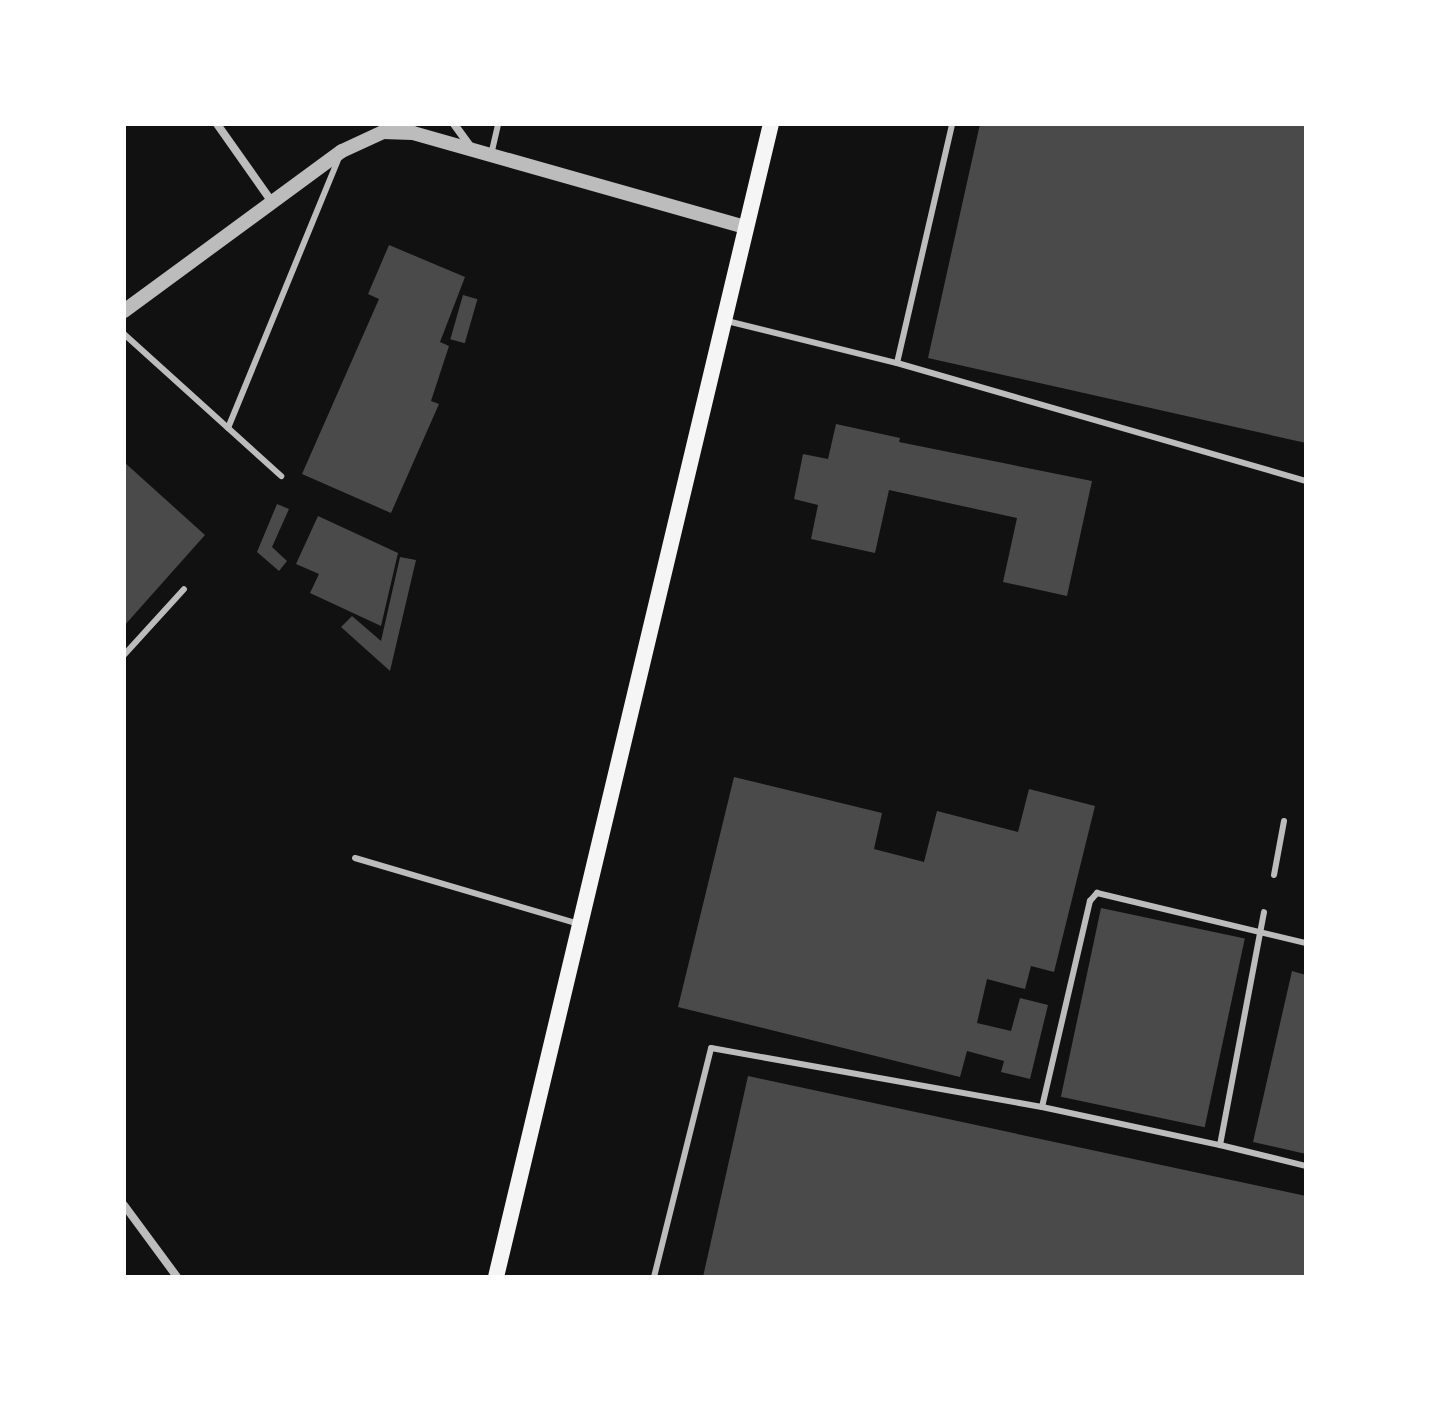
<!DOCTYPE html>
<style>
body{margin:0}
#map{position:relative;width:1430px;height:1401px;overflow:hidden;background:#111;font-family:"Varela Round",sans-serif}
div>[style]{position:absolute}
.building>*{inset:0;background:#4a4a4a;transform-origin:0 0}
.service>*{height:6px;margin:-3px;padding:0 3px;transform-origin:3px;border-radius:3px;background:#bcbcbc}
.minor>*{height:8px;margin:-4px;padding:0 4px;transform-origin:4px;border-radius:4px;background:#bcbcbc}
.tertiary>*{height:14px;margin:-7px;padding:0 7px;transform-origin:7px;border-radius:7px;background:#bcbcbc}
.secondary>*{height:16px;margin:-8px;padding:0 8px;transform-origin:8px;border-radius:8px;background:#f5f5f5}
span{translate:-50% -50%;white-space:nowrap;text-align:center;line-height:1.15;-webkit-text-stroke:8px #fff;paint-order:stroke}
.frame{position:absolute;inset:0;border:126px solid #fff;pointer-events:none}
</style>
<div id="map">
<div class="building">
<i style="clip-path:polygon(980px 124px,1306px 124px,1306px 443px,928px 358px)"></i>
<i style="clip-path:polygon(389px 245px,465px 277px,440px 342px,449px 346px,431px 401px,439px 404px,391px 513px,302px 474px,379px 299px,368px 294px)"></i>
<i style="left:463px;top:295px;width:15px;height:46px;rotate:16deg"></i>
<i style="clip-path:polygon(836px 424px,900px 438px,899px 442px,1092px 481px,1067px 596px,1003px 582px,1017px 518px,889px 490px,875px 553px,811px 539px,818px 505px,794px 499px,803px 454px,828px 459px)"></i>
<i style="clip-path:polygon(124px 462px,205px 535px,124px 626px)"></i>
<i style="clip-path:polygon(277px 504px,289px 509px,272px 547px,287px 561px,279px 571px,257px 552px)"></i>
<i style="clip-path:polygon(318px 516px,398px 553px,381px 626px,310px 593px,319px 574px,296px 564px)"></i>
<i style="clip-path:polygon(400px 557px,416px 560px,390px 671px,341px 627px,352px 616px,381px 641px)"></i>
<i style="clip-path:polygon(734px 777px,882px 813px,874px 849px,924px 862px,937px 811px,1018px 832px,1029px 789px,1095px 806px,1054px 972px,1031px 966px,1025px 989px,987px 979px,977px 1023px,1011px 1031px,1020px 998px,1048px 1005px,1030px 1079px,1001px 1072px,1004px 1061px,967px 1051px,960px 1077px,678px 1007px)"></i>
<i style="left:1101px;top:908px;width:147px;height:193px;rotate:12deg"></i>
<i style="clip-path:polygon(1292px 971px,1306px 975px,1306px 1154px,1253px 1142px)"></i>
<i style="clip-path:polygon(748px 1076px,1306px 1196px,1306px 1277px,703px 1277px)"></i>
</div>
<div class="service">
<i style="left:491px;top:155px;width:32px;rotate:-77deg"></i>
<i style="left:727px;top:321px;width:175px;rotate:13.9deg"></i>
<i style="left:897px;top:363px;width:426px;rotate:16.1deg"></i>
<i style="left:124px;top:334px;width:212px;rotate:42.1deg"></i>
<i style="left:897px;top:363px;width:245px;rotate:-77deg"></i>
<i style="left:228px;top:428px;width:292px;rotate:-67.7deg"></i>
<i style="left:124px;top:655px;width:89px;rotate:-47.7deg"></i>
<i style="left:355px;top:858px;width:234px;rotate:16.4deg"></i>
<i style="left:1274px;top:875px;width:55px;rotate:-79.5deg"></i>
<i style="left:1042px;top:1107px;width:212px;rotate:-76.9deg"></i>
<i style="left:1090px;top:901px;width:11px;rotate:-49deg"></i>
<i style="left:1097px;top:893px;width:215px;rotate:13.5deg"></i>
<i style="left:1220px;top:1145px;width:89px;rotate:13.7deg"></i>
<i style="left:654px;top:1277px;width:236px;rotate:-76deg"></i>
<i style="left:711px;top:1048px;width:336px;rotate:10.1deg"></i>
<i style="left:1042px;top:1107px;width:182px;rotate:12.1deg"></i>
<i style="left:1220px;top:1145px;width:237px;rotate:-79.3deg"></i>
</div>
<div class="minor">
<i style="left:217px;top:124px;width:95px;rotate:54.8deg"></i>
<i style="left:454px;top:124px;width:31px;rotate:54deg"></i>
<i style="left:124px;top:1205px;width:89px;rotate:53.6deg"></i>
</div>
<div class="tertiary">
<i style="left:124px;top:311px;width:270px;rotate:-36.3deg"></i>
<i style="left:342px;top:151px;width:45px;rotate:-24.9deg"></i>
<i style="left:383px;top:132px;width:30px;rotate:2deg"></i>
<i style="left:413px;top:133px;width:346px;rotate:15.8deg"></i>
</div>
<div class="secondary">
<i style="left:496px;top:1277px;width:1185px;rotate:-76.59deg"></i>
</div>
<div class="frame"></div>
</div>
